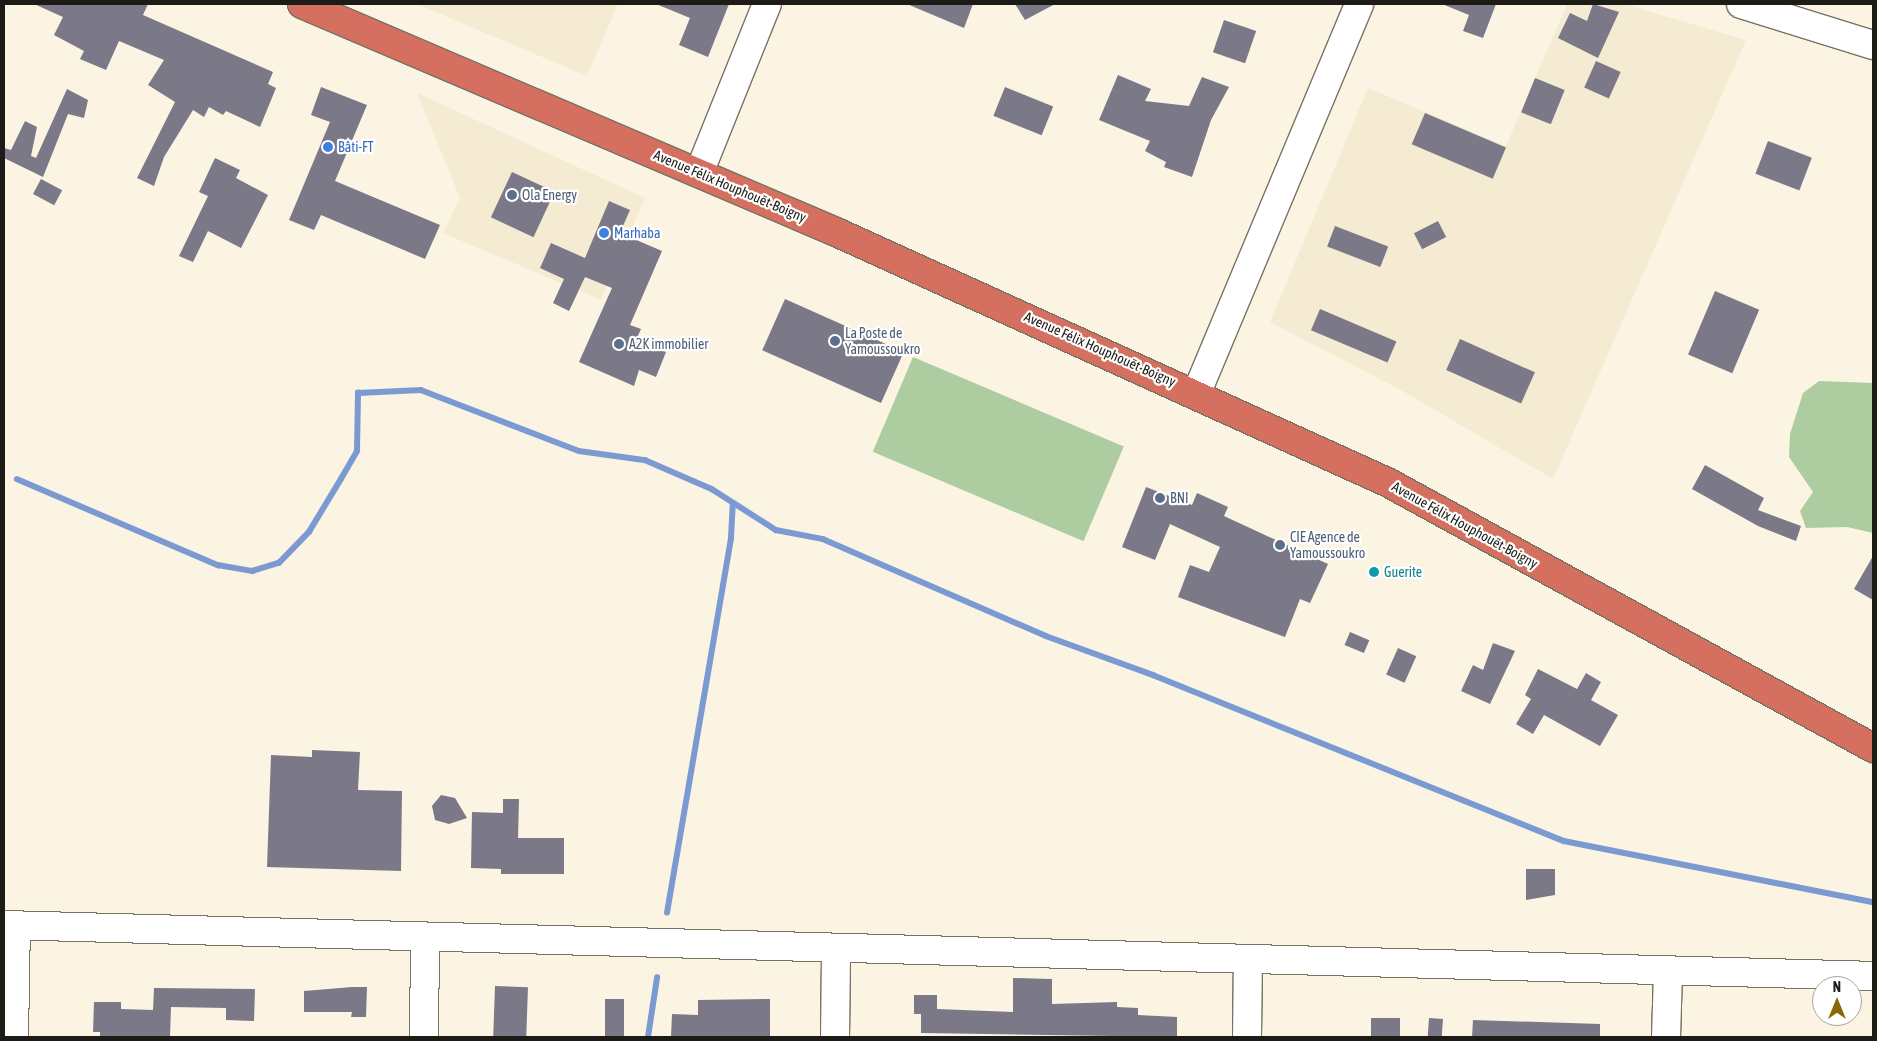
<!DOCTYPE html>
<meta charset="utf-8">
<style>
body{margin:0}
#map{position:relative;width:1877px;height:1041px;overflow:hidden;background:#fbf4e3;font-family:"Asap Condensed",sans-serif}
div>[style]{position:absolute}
.built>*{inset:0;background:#f4ebd2}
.green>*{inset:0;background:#adcda0;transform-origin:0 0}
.stream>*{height:5.5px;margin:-2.75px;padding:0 2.75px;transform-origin:2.75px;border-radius:2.75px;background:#7c9ad2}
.building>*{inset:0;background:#7b7888;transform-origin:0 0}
.roads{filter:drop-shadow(1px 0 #787263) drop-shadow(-1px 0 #787263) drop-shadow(0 1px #787263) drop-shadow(0 -1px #787263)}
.minor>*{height:28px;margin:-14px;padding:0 14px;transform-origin:14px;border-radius:14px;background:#fff}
.highway>*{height:28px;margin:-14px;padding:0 14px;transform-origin:14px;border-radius:14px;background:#d57061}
.dots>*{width:14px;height:14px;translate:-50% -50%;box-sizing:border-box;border:2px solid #fff;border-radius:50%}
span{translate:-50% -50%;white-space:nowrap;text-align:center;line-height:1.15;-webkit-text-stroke:4.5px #fff;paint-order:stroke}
.shop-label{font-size:14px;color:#366cbe}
.left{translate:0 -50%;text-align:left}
.street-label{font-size:14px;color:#1d1b15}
.service-label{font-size:14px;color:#4e5e75}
.culture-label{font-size:14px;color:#0d838f}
.frame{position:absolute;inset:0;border:5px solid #1d1b15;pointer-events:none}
.north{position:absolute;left:1812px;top:976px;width:50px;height:50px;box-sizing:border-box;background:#fff;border:1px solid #a5a4a1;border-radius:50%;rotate:0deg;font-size:14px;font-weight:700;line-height:20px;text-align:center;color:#1d1b15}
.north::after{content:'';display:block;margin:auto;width:18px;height:22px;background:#8a6705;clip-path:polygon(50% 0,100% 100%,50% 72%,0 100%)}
</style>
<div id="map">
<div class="built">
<i style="clip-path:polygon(417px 4px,618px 4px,587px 76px)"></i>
<i style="clip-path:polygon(1567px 4px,1624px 4px,1746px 40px,1553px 479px,1401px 390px,1270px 322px,1368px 88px,1506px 146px)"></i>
<i style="clip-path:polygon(417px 93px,645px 198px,628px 237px,662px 251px,641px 300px,607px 286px,601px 300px,443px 233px,460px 198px)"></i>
</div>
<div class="green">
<i style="left:913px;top:357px;width:229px;height:103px;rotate:23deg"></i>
<i style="clip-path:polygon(1819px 381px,1873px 383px,1873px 533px,1847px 527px,1806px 528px,1800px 511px,1813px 492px,1789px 457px,1790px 434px,1803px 393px)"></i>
</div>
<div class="stream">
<i style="left:17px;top:479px;width:219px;rotate:23.2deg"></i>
<i style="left:218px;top:565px;width:35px;rotate:10deg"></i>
<i style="left:252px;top:571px;width:28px;rotate:-17deg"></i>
<i style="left:279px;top:563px;width:43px;rotate:-45.9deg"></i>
<i style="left:309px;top:532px;width:62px;rotate:-58.9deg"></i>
<i style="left:341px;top:479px;width:32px;rotate:-60deg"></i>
<i style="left:357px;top:451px;width:58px;rotate:-89deg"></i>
<i style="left:358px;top:393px;width:63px;rotate:-2.7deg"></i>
<i style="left:421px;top:390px;width:169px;rotate:21.1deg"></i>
<i style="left:579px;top:451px;width:67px;rotate:7.8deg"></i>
<i style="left:645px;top:460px;width:73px;rotate:23.4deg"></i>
<i style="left:712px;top:489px;width:76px;rotate:32.6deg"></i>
<i style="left:776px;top:530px;width:48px;rotate:10.8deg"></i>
<i style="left:823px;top:539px;width:243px;rotate:23.5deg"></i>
<i style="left:1046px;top:636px;width:114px;rotate:20deg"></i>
<i style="left:1153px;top:675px;width:443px;rotate:22deg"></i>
<i style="left:1564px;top:841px;width:315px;rotate:11.2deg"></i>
<i style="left:667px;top:913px;width:380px;rotate:-80.3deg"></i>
<i style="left:731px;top:538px;width:33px;rotate:-87deg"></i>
<i style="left:648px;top:1037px;width:60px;rotate:-81.3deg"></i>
</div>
<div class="building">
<i style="clip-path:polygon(34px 4px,148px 4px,143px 15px,273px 72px,268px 84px,276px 88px,260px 127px,226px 111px,223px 115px,209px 107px,204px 117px,193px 110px,164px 157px,154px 186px,137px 178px,175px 102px,148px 85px,164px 60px,119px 41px,106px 70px,80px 59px,84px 51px,54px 35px,63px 17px)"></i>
<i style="clip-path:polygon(656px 4px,729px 4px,708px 57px,679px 45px,690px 18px)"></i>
<i style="clip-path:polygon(907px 4px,973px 4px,964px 28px)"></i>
<i style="clip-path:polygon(1015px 4px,1055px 4px,1025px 20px)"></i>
<i style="clip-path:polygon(1442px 4px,1496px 4px,1483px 38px,1463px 31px,1469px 15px)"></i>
<i style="clip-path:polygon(1593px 4px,1619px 12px,1598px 58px,1558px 38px,1570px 13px,1587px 21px)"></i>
<i style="left:1224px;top:20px;width:34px;height:34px;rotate:19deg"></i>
<i style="left:1596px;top:61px;width:27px;height:29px;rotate:24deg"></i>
<i style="clip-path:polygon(1118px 75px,1151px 89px,1145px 101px,1189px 106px,1202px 77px,1229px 87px,1211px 120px,1192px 177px,1164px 167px,1166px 162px,1145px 151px,1150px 141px,1099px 120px)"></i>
<i style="left:1535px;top:78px;width:32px;height:37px;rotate:22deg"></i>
<i style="clip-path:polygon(321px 87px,367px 105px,335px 181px,440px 225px,425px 259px,321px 215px,314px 230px,289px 220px,330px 122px,311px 115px)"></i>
<i style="left:1005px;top:87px;width:52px;height:31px;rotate:22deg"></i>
<i style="clip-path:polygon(67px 89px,88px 100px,84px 118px,68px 114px,43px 177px,4px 158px,4px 148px,11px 150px,25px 121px,37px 127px,31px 156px,36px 158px)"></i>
<i style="left:1425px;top:113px;width:88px;height:34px;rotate:23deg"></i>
<i style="left:1768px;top:141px;width:47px;height:35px;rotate:21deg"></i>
<i style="clip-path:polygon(215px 158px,240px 170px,236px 178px,268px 195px,241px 248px,208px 231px,193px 262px,179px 256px,208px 196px,199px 192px)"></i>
<i style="left:512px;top:172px;width:47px;height:50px;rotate:25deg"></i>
<i style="left:41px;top:179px;width:24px;height:17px;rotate:28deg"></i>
<i style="clip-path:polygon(609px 201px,630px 210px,620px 233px,662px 251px,630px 325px,641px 329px,636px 340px,666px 352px,656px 377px,639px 370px,634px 386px,579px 362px,612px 288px,585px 277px,569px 311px,553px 303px,564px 279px,540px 268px,551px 243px,585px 258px)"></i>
<i style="left:1438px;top:221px;width:18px;height:27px;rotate:63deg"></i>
<i style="left:1335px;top:226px;width:57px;height:22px;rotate:21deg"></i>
<i style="left:1715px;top:291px;width:48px;height:69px;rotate:23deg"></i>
<i style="left:785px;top:299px;width:130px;height:56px;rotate:24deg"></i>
<i style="left:1320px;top:309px;width:83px;height:23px;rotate:23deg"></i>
<i style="left:1460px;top:339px;width:82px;height:34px;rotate:24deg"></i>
<i style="clip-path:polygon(1705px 465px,1764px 498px,1758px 510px,1801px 526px,1796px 541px,1758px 526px,1692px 489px)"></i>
<i style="clip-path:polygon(1146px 487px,1192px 505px,1197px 493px,1228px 507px,1224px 516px,1328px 564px,1310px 603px,1300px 599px,1285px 637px,1178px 597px,1190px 565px,1209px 572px,1220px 547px,1170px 524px,1155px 560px,1122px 547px)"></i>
<i style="clip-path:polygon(1873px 556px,1873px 600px,1854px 589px)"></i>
<i style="left:1350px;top:632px;width:21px;height:14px;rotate:23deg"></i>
<i style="clip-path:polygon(1493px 643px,1515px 651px,1490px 704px,1461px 691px,1473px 665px,1483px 670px)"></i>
<i style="left:1398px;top:648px;width:20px;height:29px;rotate:24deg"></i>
<i style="clip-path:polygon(1538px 669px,1577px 689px,1586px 673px,1601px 682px,1591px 700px,1618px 715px,1600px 746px,1544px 715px,1533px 734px,1516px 724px,1531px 699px,1525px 695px)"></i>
<i style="clip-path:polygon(312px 750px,360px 752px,358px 790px,402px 791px,401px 871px,267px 867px,271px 755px,312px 757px)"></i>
<i style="clip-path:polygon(441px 795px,455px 798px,467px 818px,449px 824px,435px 820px,432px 806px)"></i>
<i style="clip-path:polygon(503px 799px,519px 799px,518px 838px,564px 838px,564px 874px,501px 874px,501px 869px,471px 868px,472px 812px,503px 813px)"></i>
<i style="clip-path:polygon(1526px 869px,1555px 869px,1555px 895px,1526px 900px)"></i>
<i style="clip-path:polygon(1013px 978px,1052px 979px,1052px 1004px,1117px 1002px,1117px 1007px,1138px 1008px,1138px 1015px,1177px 1017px,1177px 1037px,921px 1033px,921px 1014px,914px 1014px,914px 995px,937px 995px,937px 1009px,1013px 1012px)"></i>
<i style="left:495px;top:986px;width:33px;height:51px;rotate:2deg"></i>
<i style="clip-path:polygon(352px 987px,367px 987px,366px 1017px,351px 1017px,352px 1012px,304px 1012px,304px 991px)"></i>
<i style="clip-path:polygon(154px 988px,255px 989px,254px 1021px,226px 1020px,226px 1008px,171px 1007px,170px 1037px,100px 1037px,100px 1032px,93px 1032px,94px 1002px,121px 1002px,121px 1009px,153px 1010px)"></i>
<i style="left:605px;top:999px;width:19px;height:38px"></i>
<i style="clip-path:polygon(770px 999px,770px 1037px,671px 1037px,672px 1014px,698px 1015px,698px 1000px)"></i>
<i style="left:1400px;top:1018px;width:19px;height:29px;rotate:90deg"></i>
<i style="left:1429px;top:1018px;width:14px;height:19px;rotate:4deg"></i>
<i style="clip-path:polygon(1473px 1020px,1600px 1024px,1600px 1037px,1472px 1037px)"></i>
</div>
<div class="roads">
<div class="minor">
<i style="left:1741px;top:4px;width:138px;rotate:17.3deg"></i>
<i style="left:699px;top:173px;width:182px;rotate:-68.1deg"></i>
<i style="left:1197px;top:392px;width:420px;rotate:-67.3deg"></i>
<i style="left:4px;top:925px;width:1870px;rotate:1.56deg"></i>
<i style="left:14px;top:1037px;width:112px;rotate:-89deg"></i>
<i style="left:424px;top:1037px;width:98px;rotate:-89.4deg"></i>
<i style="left:835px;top:1037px;width:87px;rotate:-89.3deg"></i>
<i style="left:1247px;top:1037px;width:77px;rotate:-89.3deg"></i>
<i style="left:1666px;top:1037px;width:64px;rotate:-88.2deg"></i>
</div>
<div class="highway">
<i style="left:302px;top:4px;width:581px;rotate:23.12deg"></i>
<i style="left:836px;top:232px;width:607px;rotate:24.41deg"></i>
<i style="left:1389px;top:483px;width:552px;rotate:28.7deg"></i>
</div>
</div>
<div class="dots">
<i style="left:328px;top:147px;background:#3f7fe0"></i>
<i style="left:512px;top:195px;background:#5c6f8a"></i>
<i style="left:604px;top:233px;background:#3f7fe0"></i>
<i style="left:835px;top:341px;background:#5c6f8a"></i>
<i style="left:619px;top:344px;background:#5c6f8a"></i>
<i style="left:1160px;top:498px;background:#5c6f8a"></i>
<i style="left:1280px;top:545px;background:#5c6f8a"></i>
<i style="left:1374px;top:572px;background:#0f9aa8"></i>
</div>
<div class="shop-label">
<span class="left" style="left:338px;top:147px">Bâti-FT</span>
<span class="left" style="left:614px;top:233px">Marhaba</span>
</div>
<div class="street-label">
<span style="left:730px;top:186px;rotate:23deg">Avenue Félix Houphouët-Boigny</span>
<span style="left:1100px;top:349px;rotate:24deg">Avenue Félix Houphouët-Boigny</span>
<span style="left:1465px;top:525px;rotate:29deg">Avenue Félix Houphouët-Boigny</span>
</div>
<div class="service-label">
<span class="left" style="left:522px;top:195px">Ola Energy</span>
<span class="left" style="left:845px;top:341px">La Poste de<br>Yamoussoukro</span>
<span class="left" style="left:629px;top:344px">A2K immobilier</span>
<span class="left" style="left:1170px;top:498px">BNI</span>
<span class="left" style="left:1290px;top:545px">CIE Agence de<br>Yamoussoukro</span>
</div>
<div class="culture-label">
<span class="left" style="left:1384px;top:572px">Guerite</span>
</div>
<div class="frame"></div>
<div class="north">N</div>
</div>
